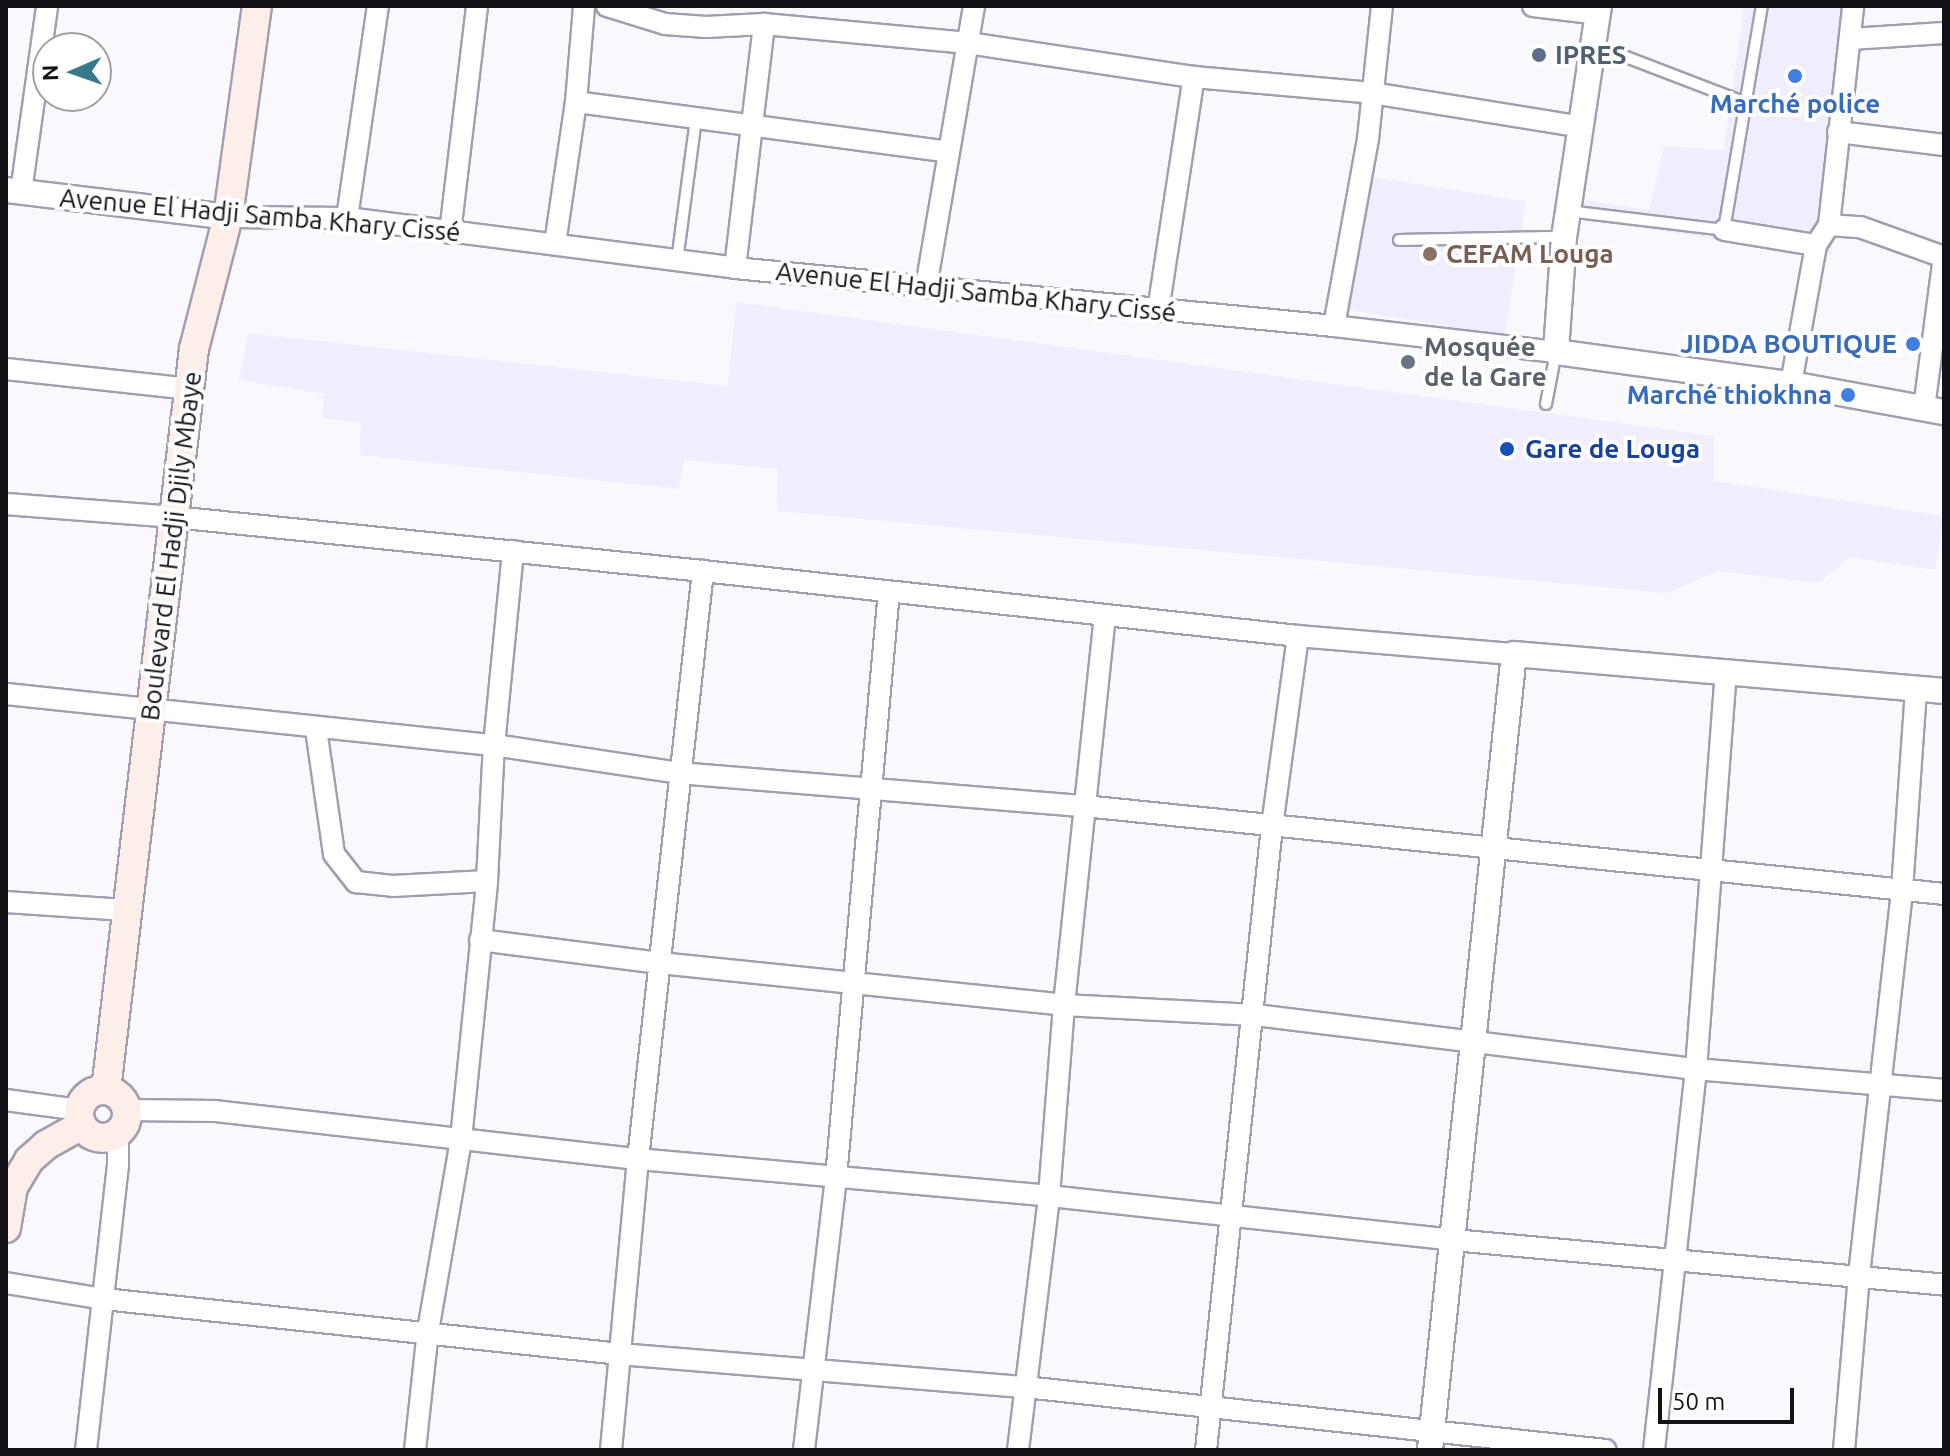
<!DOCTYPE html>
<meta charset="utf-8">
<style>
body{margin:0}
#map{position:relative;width:1950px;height:1456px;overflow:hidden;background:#f9f8fc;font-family:Ubuntu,sans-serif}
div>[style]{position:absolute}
.built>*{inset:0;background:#f0eefe;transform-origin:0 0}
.roads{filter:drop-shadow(2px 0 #a19eb0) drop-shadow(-2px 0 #a19eb0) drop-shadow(0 2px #a19eb0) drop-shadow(0 -2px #a19eb0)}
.service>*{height:10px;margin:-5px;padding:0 5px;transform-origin:5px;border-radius:5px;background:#fff}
.minor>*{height:20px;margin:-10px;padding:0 10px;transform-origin:10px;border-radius:10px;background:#fff}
.tertiary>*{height:24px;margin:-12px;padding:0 12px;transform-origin:12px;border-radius:12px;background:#fff}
.secondary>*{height:28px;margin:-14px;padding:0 14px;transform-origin:14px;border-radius:14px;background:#fdeee9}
.secondary>.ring{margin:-14px;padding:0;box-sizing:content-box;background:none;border:28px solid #fdeee9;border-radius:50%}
.dots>*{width:22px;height:22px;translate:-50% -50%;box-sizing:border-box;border:4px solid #fff;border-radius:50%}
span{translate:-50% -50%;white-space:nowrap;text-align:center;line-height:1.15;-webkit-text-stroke:8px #fff;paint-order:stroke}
.service-label{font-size:26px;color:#4e5e75;font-weight:700}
.left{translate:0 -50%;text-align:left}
.shop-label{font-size:26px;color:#366cbe;font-weight:700}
.right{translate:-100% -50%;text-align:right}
.street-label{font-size:26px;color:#131118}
.education-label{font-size:26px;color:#785e54;font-weight:700}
.worship-label{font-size:26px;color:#5b616d;font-weight:700}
.transit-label{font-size:26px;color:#164399;font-weight:700}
.frame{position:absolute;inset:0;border:8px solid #131118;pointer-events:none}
.north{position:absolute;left:32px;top:32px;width:80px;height:80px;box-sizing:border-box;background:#fff;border:2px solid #a1a0a3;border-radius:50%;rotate:268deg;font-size:22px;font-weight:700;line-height:32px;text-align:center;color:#131118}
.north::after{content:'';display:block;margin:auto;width:28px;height:36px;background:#36798a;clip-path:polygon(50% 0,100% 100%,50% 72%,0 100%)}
.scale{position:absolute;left:1658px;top:1388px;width:136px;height:36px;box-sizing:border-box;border:4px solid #131118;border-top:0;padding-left:10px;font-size:24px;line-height:28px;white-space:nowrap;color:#131118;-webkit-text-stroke:6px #fff;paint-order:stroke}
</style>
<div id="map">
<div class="built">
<i style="clip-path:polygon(1744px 6px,1866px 6px,1831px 256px,1580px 219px,1583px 200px,1649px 210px,1664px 146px,1724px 150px)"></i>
<i style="left:1353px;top:174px;width:175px;height:135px;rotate:9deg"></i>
<i style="clip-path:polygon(736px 302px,1714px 436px,1714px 481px,1944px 516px,1935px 570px,1850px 557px,1818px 583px,1717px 571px,1668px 593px,777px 511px,778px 469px,684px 460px,679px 489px,360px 455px,361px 423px,322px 418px,324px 394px,239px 380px,248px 333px,728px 386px)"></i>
</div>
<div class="roads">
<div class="service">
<i style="left:1595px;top:45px;width:162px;rotate:21deg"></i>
<i style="left:1568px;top:211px;width:157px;rotate:6.9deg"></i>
<i style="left:1724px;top:230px;width:227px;rotate:-80.4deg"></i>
<i style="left:1399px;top:240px;width:163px;rotate:-1.1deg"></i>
<i style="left:677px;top:261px;width:144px;rotate:-82.4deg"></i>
<i style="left:1546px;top:404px;width:53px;rotate:-79.1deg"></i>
</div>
<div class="minor">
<i style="left:607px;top:6px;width:61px;rotate:17.2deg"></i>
<i style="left:665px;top:24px;width:41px;rotate:4.2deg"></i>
<i style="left:706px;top:27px;width:58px;rotate:-3deg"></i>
<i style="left:764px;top:24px;width:205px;rotate:5.3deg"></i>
<i style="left:968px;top:43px;width:229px;rotate:8.6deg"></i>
<i style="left:1194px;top:77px;width:179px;rotate:5.1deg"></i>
<i style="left:1372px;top:93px;width:212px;rotate:9.2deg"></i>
<i style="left:1533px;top:6px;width:65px;rotate:7deg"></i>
<i style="left:1850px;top:39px;width:94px;rotate:-3.7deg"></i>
<i style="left:576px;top:102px;width:376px;rotate:7.6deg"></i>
<i style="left:1838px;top:132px;width:107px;rotate:7deg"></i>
<i style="left:21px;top:192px;width:188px;rotate:-82deg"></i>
<i style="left:228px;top:217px;width:119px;rotate:0.5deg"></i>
<i style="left:347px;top:218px;width:391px;rotate:7.3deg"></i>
<i style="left:735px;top:268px;width:602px;rotate:5.53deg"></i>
<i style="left:1334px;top:326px;width:224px;rotate:6.7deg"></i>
<i style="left:347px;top:218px;width:214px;rotate:-81.7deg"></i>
<i style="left:1829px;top:225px;width:31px;rotate:4deg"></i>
<i style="left:1860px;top:227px;width:89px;rotate:19.7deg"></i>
<i style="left:1724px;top:230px;width:93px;rotate:9.3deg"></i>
<i style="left:450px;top:233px;width:229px;rotate:-83.2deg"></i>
<i style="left:555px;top:244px;width:144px;rotate:-81.6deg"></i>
<i style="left:576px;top:102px;width:96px;rotate:-85.2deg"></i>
<i style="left:735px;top:268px;width:246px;rotate:-83.2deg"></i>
<i style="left:926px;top:287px;width:285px;rotate:-80.3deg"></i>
<i style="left:1158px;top:311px;width:237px;rotate:-81.3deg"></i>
<i style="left:1334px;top:326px;width:190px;rotate:-79.7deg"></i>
<i style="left:1368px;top:139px;width:134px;rotate:-84deg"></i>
<i style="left:6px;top:369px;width:185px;rotate:6.2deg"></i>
<i style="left:1791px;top:384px;width:141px;rotate:-79.8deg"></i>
<i style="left:1816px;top:245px;width:24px;rotate:-57deg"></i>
<i style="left:1829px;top:225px;width:220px;rotate:-83.7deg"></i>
<i style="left:1924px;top:408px;width:152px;rotate:-82.5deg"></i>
<i style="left:6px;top:504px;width:169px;rotate:4.4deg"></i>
<i style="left:174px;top:517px;width:532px;rotate:5.83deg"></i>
<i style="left:703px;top:571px;width:599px;rotate:6.23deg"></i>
<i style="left:1298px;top:636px;width:217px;rotate:4.8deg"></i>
<i style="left:6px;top:694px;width:491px;rotate:6deg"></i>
<i style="left:494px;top:745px;width:187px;rotate:8.6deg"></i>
<i style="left:679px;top:773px;width:406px;rotate:4.7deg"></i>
<i style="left:1084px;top:806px;width:864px;rotate:5.84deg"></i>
<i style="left:316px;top:729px;width:126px;rotate:81.8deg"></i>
<i style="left:334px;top:854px;width:36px;rotate:52deg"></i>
<i style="left:356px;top:882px;width:37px;rotate:6deg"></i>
<i style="left:393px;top:886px;width:94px;rotate:-3deg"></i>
<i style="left:6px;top:902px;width:121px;rotate:3.8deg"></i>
<i style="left:480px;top:940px;width:181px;rotate:7.3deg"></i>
<i style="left:660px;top:963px;width:406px;rotate:5.9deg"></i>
<i style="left:1064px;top:1005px;width:191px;rotate:3deg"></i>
<i style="left:1255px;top:1015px;width:444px;rotate:7deg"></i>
<i style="left:1696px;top:1069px;width:249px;rotate:4.8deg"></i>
<i style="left:6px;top:1100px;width:75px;rotate:7.7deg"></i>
<i style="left:126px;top:1110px;width:89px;rotate:0.6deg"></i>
<i style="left:215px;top:1111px;width:426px;rotate:6.5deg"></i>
<i style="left:638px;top:1159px;width:413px;rotate:5.1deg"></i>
<i style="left:1049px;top:1196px;width:406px;rotate:6.2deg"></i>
<i style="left:1453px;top:1240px;width:493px;rotate:5.2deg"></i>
<i style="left:6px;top:1283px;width:99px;rotate:9.3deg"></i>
<i style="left:104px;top:1299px;width:519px;rotate:6.08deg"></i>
<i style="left:620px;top:1354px;width:406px;rotate:4.7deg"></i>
<i style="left:1025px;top:1387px;width:584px;rotate:6.19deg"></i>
<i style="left:86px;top:1450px;width:286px;rotate:-83.6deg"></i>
<i style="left:118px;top:1166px;width:34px;rotate:-90deg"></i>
<i style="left:415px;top:1450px;width:120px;rotate:-83.8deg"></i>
<i style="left:428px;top:1331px;width:195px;rotate:-80.2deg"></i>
<i style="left:461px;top:1139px;width:259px;rotate:-84.2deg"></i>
<i style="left:487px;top:881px;width:136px;rotate:-87.1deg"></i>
<i style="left:494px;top:745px;width:195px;rotate:-84.4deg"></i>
<i style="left:611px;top:1450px;width:292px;rotate:-84.7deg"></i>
<i style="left:638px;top:1159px;width:592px;rotate:-83.69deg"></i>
<i style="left:804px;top:1450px;width:275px;rotate:-83.3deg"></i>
<i style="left:836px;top:1177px;width:588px;rotate:-84.83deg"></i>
<i style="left:1018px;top:1450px;width:256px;rotate:-83deg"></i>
<i style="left:1049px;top:1196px;width:192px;rotate:-85.5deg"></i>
<i style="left:1064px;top:1005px;width:392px;rotate:-84deg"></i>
<i style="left:1206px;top:1450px;width:627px;rotate:-83.96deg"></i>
<i style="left:1272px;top:826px;width:192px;rotate:-82.2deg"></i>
<i style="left:1654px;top:1450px;width:383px;rotate:-83.7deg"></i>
<i style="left:1696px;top:1069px;width:398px;rotate:-85.7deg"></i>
<i style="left:1844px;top:1450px;width:176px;rotate:-85.1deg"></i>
<i style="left:1859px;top:1275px;width:387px;rotate:-83.6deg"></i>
<i style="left:1902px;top:890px;width:202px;rotate:-86deg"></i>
</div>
<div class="tertiary">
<i style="left:1599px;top:6px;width:234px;rotate:98.6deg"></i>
<i style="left:1564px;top:237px;width:115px;rotate:94deg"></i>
<i style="left:1556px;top:352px;width:237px;rotate:7.8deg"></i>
<i style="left:1791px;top:384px;width:156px;rotate:10.4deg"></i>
<i style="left:6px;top:190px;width:224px;rotate:6.9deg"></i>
<i style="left:1430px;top:1450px;width:800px;rotate:-83.98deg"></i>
<i style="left:1514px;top:654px;width:432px;rotate:4.9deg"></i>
</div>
<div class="secondary">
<i style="left:106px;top:1090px;width:746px;rotate:-83.23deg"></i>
<i style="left:194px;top:349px;width:136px;rotate:-75.6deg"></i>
<i style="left:228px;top:217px;width:213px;rotate:-82.2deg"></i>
<i class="ring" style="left:79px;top:1090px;width:20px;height:20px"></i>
<i style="left:6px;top:1228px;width:42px;rotate:-80.3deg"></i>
<i style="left:13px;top:1187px;width:31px;rotate:-59deg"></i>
<i style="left:29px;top:1160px;width:23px;rotate:-41deg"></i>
<i style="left:46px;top:1145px;width:41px;rotate:-29.1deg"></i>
</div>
</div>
<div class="dots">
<i style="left:1539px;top:55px;background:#5c6f8a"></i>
<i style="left:1795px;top:76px;background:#3f7fe0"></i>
<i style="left:1430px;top:254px;background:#8d6e63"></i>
<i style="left:1913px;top:344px;background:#3f7fe0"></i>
<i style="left:1408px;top:362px;background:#6b7280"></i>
<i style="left:1848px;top:395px;background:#3f7fe0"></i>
<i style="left:1507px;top:449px;background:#1a4fb4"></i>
</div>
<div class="service-label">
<span class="left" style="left:1555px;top:55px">IPRES</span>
</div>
<div class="shop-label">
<span style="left:1795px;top:104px">Marché police</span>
<span class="right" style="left:1897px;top:344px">JIDDA BOUTIQUE</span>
<span class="right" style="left:1832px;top:395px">Marché thiokhna</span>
</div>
<div class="street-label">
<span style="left:260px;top:215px;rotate:5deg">Avenue El Hadji Samba Khary Cissé</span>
<span style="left:976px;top:292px;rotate:6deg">Avenue El Hadji Samba Khary Cissé</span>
<span style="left:171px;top:546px;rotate:-83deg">Boulevard El Hadji Djily Mbaye</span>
</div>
<div class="education-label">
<span class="left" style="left:1446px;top:254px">CEFAM Louga</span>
</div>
<div class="worship-label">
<span class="left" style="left:1424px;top:362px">Mosquée<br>de la Gare</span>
</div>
<div class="transit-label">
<span class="left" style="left:1525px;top:449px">Gare de Louga</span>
</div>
<div class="frame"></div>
<div class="north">N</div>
<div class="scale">50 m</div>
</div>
